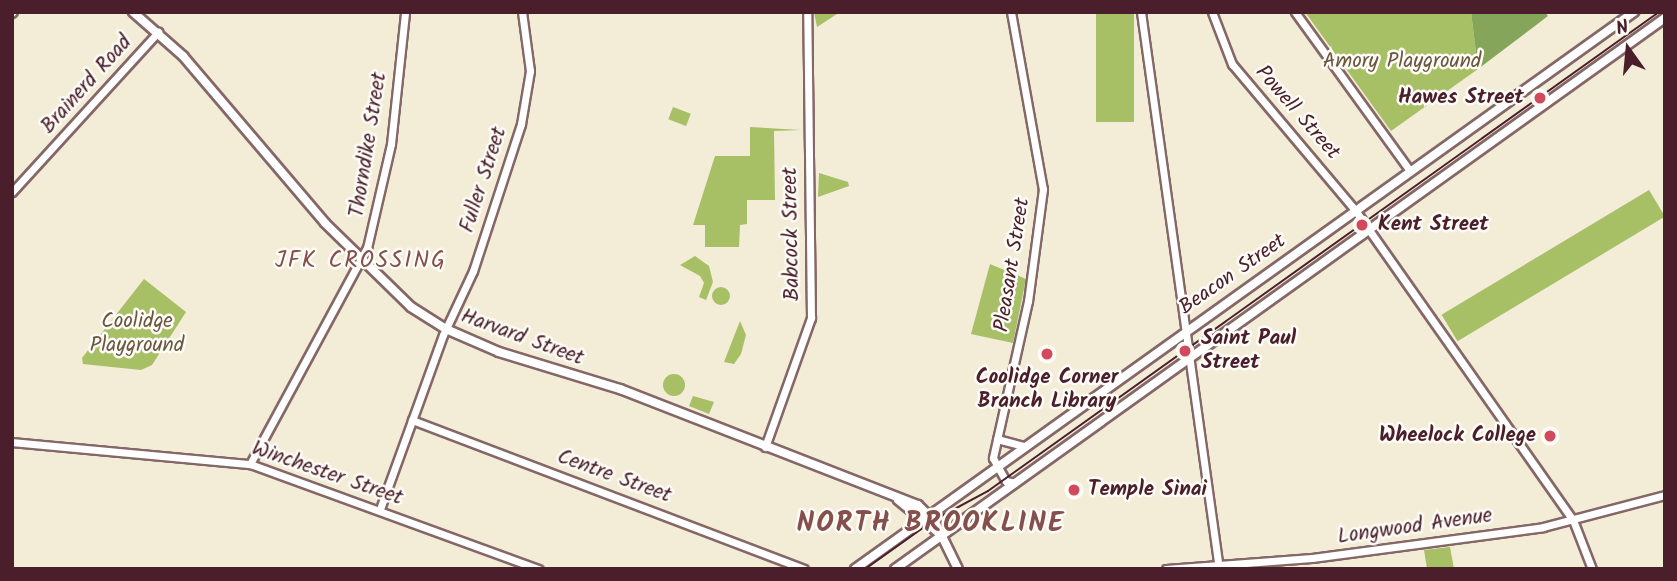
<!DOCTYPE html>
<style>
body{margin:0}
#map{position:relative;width:1677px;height:581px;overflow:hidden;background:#f3ecd7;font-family:Kalam,sans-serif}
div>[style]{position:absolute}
.green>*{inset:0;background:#a7bf65;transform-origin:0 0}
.round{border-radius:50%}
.forest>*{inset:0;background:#85a65a}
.roads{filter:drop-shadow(2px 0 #856767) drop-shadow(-2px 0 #856767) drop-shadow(0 2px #856767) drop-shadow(0 -2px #856767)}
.secondary>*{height:7px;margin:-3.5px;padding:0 3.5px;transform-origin:3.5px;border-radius:3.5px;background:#fff}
.primary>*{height:8px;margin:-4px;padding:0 4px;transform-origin:4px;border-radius:4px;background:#fff}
.tram>*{height:2px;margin:-1px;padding:0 1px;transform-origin:1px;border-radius:1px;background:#4a1f2b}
.dots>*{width:19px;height:19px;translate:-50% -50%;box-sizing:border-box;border:4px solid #fdfcf7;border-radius:50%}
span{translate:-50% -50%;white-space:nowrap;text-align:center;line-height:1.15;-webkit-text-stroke:5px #fdfcf7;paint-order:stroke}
.park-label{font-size:21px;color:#6b573f}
.street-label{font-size:21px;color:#4a1f2b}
.poi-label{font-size:21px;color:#4a1f2b;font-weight:700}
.right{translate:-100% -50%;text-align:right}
.left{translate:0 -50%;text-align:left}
.neighbourhood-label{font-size:23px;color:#844f4c;letter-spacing:2px}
.district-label{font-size:28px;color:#844f4c;font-weight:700;letter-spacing:2px}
.frame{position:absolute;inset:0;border:14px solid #4a1f2b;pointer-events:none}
.north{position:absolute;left:1593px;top:14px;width:70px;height:70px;-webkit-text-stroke:5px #fdfcf7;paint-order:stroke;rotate:345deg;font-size:19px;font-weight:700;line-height:28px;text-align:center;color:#4a1f2b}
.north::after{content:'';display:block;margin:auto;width:24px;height:32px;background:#4a1f2b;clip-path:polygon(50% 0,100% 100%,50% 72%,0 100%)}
</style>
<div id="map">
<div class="green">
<i style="clip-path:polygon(814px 12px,840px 12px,817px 27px)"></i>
<i style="left:1096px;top:12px;width:38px;height:110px"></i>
<i style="clip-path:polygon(1305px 12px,1471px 12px,1478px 69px,1391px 131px)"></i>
<i style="left:673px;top:107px;width:19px;height:13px;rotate:21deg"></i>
<i style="clip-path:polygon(750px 127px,801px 130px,774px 131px,775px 200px,747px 200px,747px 224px,740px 225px,739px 247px,705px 247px,705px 225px,693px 225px,715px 156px,750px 156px)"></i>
<i style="clip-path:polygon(819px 173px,848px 182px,849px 186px,818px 197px)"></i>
<i style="left:1649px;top:190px;width:31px;height:242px;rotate:59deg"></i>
<i style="clip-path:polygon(695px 256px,709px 266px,713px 282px,706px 300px,699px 297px,704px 283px,700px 276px,680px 265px)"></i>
<i style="clip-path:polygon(990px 264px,1026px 279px,1013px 343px,971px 334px)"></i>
<i style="clip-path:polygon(144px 279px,186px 312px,152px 365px,141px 370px,83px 364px,82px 358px)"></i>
<i class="round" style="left:712px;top:287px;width:18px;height:18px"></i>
<i style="clip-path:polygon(740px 321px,746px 335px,741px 354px,734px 364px,724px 362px)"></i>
<i class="round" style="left:663px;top:374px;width:22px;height:22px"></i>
<i style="clip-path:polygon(693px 396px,714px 402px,709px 414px,689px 406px)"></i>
<i style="clip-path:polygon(1450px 547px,1454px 569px,1427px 569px,1424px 550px)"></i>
</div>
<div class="forest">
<i style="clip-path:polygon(1471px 12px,1545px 12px,1548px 16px,1478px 69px)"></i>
</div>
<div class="roads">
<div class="secondary">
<i style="left:1011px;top:12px;width:180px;rotate:79.8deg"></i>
<i style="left:1043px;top:189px;width:113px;rotate:97.6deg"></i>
<i style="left:1028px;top:301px;width:161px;rotate:102.6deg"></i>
<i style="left:993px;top:458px;width:26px;rotate:61deg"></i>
<i style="left:1006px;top:481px;width:9px;rotate:13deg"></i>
<i style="left:1141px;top:12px;width:562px;rotate:82.03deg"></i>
<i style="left:1212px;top:12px;width:56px;rotate:69deg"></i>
<i style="left:1232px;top:64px;width:191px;rotate:49.9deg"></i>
<i style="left:1355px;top:210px;width:379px;rotate:54.9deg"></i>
<i style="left:1573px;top:520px;width:53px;rotate:68.8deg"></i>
<i style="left:1295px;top:12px;width:196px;rotate:54.1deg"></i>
<i style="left:12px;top:192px;width:217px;rotate:-47.6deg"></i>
<i style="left:412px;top:420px;width:419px;rotate:20.8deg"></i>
<i style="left:997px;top:439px;width:27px;rotate:15deg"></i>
<i style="left:12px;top:442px;width:239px;rotate:5.3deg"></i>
<i style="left:250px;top:464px;width:307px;rotate:20deg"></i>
<i style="left:765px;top:447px;width:137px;rotate:-70.4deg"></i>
<i style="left:811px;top:318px;width:306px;rotate:-90.7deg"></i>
<i style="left:250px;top:464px;width:246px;rotate:-61.6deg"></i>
<i style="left:367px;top:248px;width:107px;rotate:-77deg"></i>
<i style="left:391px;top:144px;width:133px;rotate:-83.9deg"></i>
<i style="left:380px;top:509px;width:185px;rotate:-70.1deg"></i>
<i style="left:443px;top:335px;width:71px;rotate:-64.9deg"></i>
<i style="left:473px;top:271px;width:155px;rotate:-71.9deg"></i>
<i style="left:521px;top:124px;width:54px;rotate:-80.4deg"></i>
<i style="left:530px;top:71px;width:60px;rotate:-97.7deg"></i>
<i style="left:1166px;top:569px;width:146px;rotate:-4.3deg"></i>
<i style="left:1312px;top:558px;width:233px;rotate:-7.6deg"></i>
<i style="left:1543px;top:527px;width:126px;rotate:-14.7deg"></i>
</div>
<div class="primary">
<i style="left:133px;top:12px;width:67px;rotate:41.3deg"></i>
<i style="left:183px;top:56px;width:219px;rotate:49.6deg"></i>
<i style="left:325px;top:223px;width:120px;rotate:44.3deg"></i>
<i style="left:411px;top:307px;width:41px;rotate:32.2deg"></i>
<i style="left:446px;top:329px;width:58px;rotate:23.5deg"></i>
<i style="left:499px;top:352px;width:127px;rotate:17deg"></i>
<i style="left:620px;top:389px;width:320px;rotate:21.3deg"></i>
<i style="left:918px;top:505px;width:24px;rotate:45deg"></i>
<i style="left:935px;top:522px;width:52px;rotate:63.9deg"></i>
<i style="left:12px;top:13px;width:1px;rotate:-45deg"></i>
<i style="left:898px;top:500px;width:54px;rotate:39deg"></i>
<i style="left:855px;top:569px;width:958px;rotate:-35.57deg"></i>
<i style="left:895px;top:569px;width:947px;rotate:-35.59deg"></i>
</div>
</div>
<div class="tram">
<i style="left:865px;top:569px;width:85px;rotate:-35.4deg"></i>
<i style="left:934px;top:520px;width:61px;rotate:-28.2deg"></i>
<i style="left:988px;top:491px;width:824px;rotate:-35.52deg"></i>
</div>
<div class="dots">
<i style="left:1540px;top:98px;background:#d1495b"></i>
<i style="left:1362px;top:225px;background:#d1495b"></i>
<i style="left:1185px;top:351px;background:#d1495b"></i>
<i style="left:1047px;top:354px;background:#d1495b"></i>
<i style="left:1550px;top:436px;background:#d1495b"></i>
<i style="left:1074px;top:490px;background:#d1495b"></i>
</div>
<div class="park-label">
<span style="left:1402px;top:62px">Amory Playground</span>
<span style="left:137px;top:334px">Coolidge<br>Playground</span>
</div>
<div class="street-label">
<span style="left:87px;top:85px;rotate:-48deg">Brainerd Road</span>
<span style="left:1297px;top:113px;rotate:49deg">Powell Street</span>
<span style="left:369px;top:145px;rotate:-81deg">Thorndike Street</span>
<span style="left:484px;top:180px;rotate:-72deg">Fuller Street</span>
<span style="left:792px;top:234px;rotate:-91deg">Babcock Street</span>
<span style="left:1013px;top:265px;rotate:-81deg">Pleasant Street</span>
<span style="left:1233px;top:275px;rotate:-35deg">Beacon Street</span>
<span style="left:522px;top:338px;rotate:20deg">Harvard Street</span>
<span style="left:327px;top:474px;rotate:19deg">Winchester Street</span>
<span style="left:614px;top:477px;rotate:20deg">Centre Street</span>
<span style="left:1415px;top:527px;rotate:-8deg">Longwood Avenue</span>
</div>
<div class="poi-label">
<span class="right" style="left:1524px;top:98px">Hawes Street</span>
<span class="left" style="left:1378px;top:225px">Kent Street</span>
<span class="left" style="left:1201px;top:351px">Saint Paul<br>Street</span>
<span style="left:1047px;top:390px">Coolidge Corner<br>Branch Library</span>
<span class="right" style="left:1536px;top:436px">Wheelock College</span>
<span class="left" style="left:1088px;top:490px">Temple Sinai</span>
</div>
<div class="neighbourhood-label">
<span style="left:361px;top:261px">JFK CROSSING</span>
</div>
<div class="district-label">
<span style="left:931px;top:524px">NORTH BROOKLINE</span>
</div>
<div class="frame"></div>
<div class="north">N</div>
</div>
